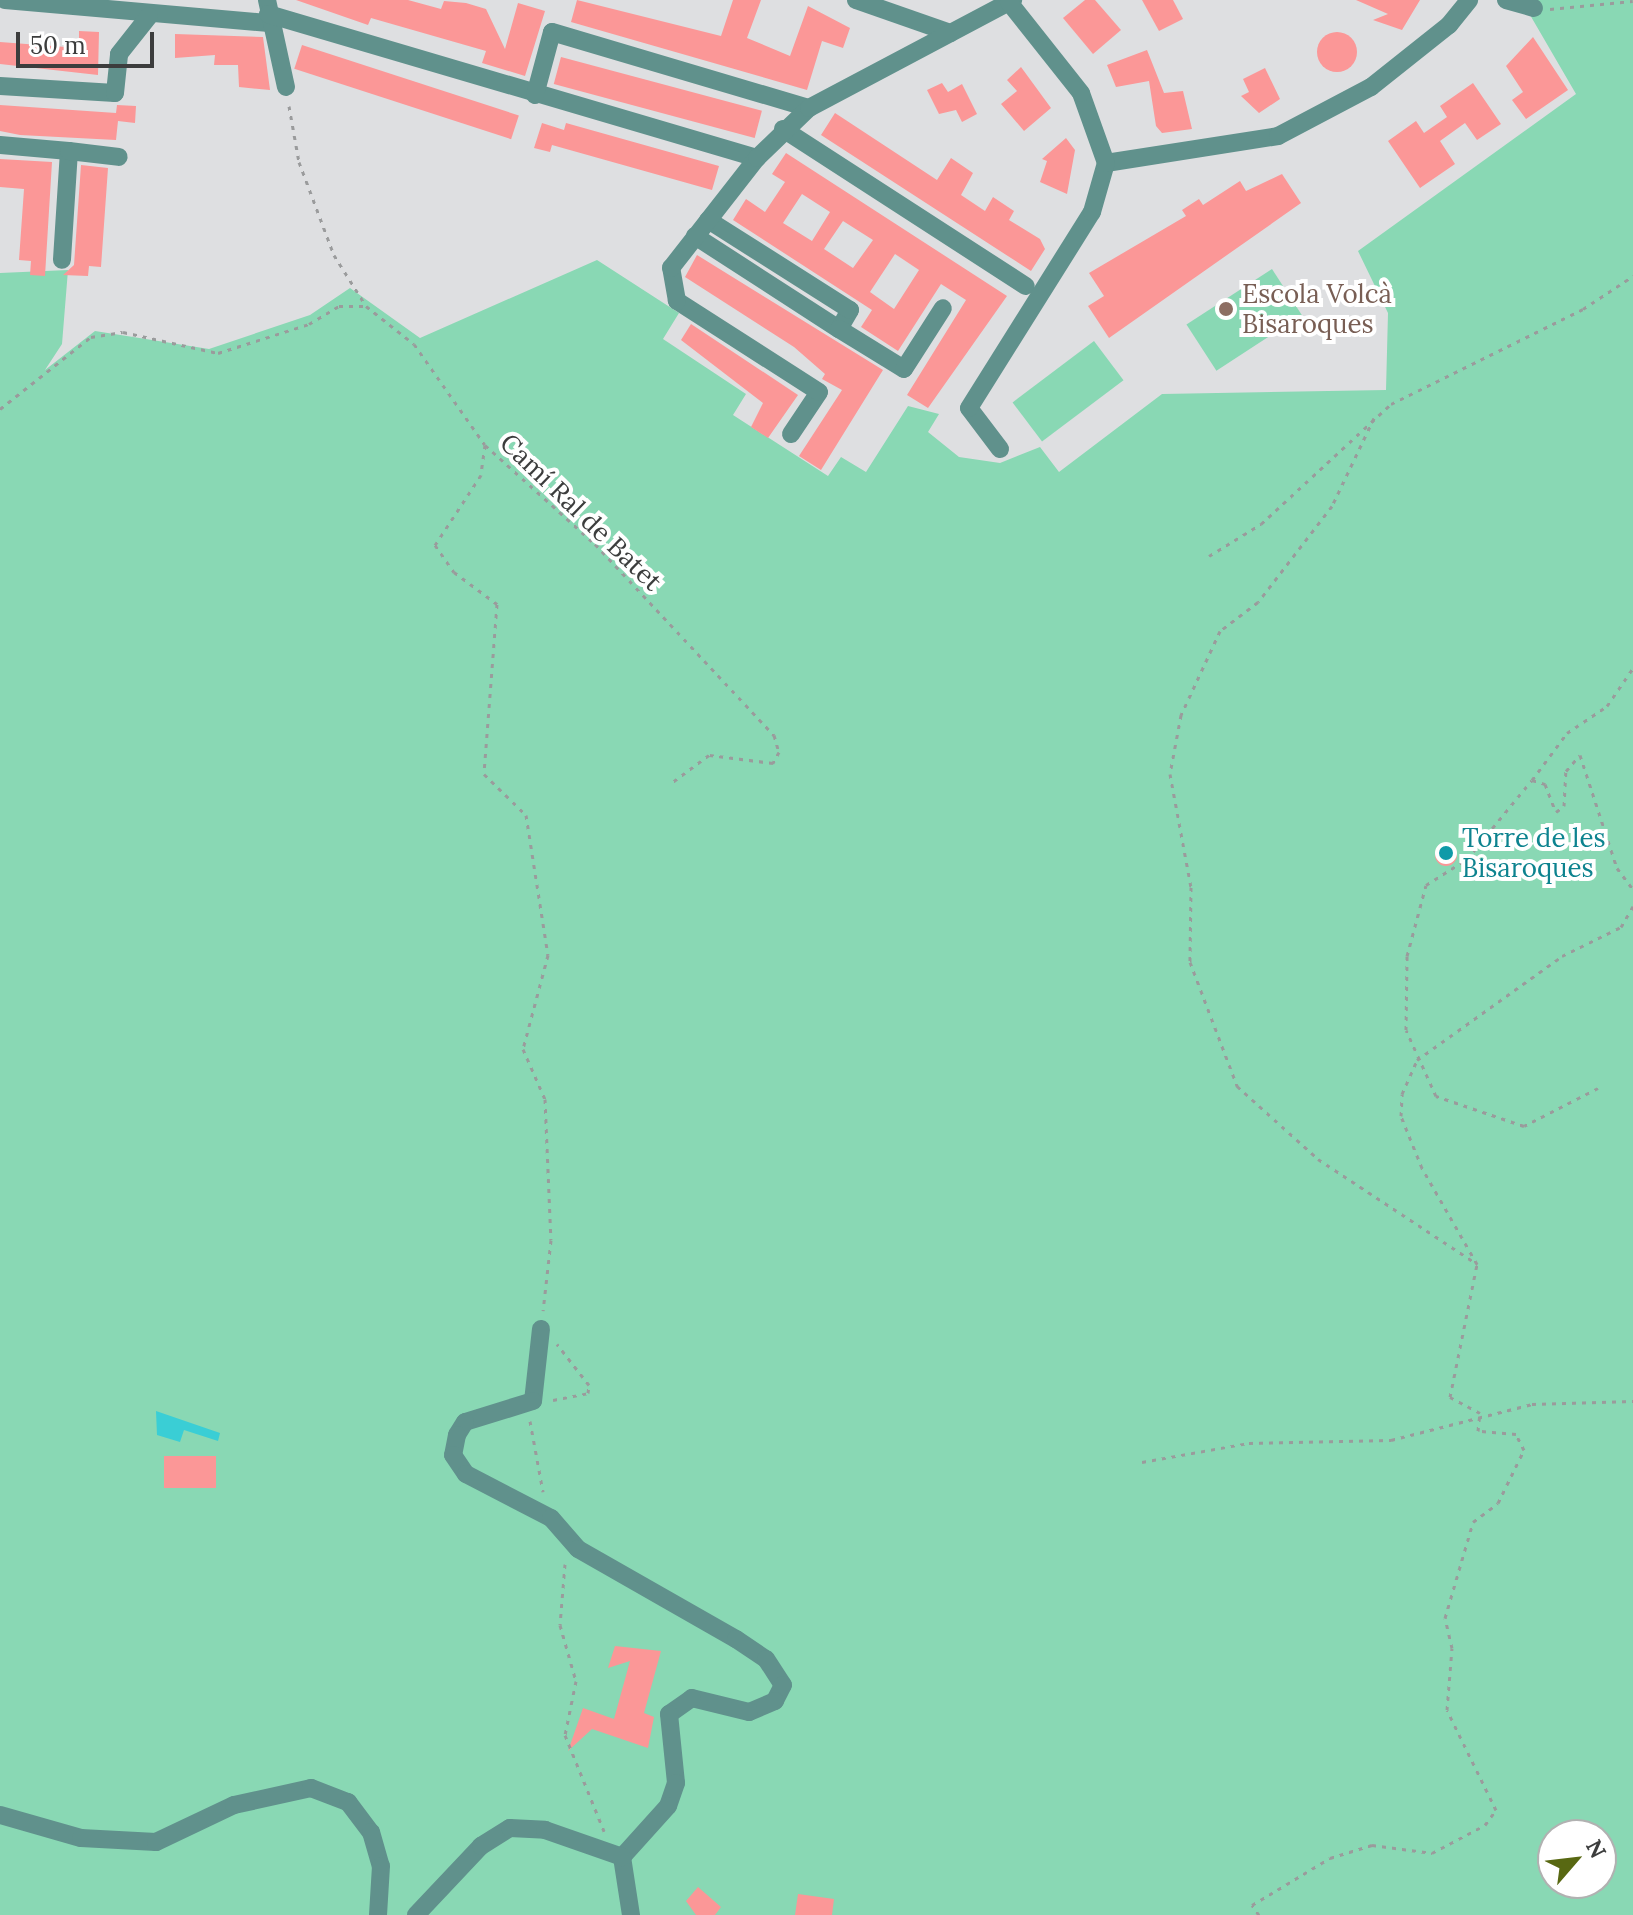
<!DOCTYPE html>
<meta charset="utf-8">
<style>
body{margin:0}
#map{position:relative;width:1633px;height:1915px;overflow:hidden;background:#dedfe1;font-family:Lora,serif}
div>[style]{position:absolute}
.green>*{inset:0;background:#89d8b4;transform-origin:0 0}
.water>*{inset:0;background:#3aced5}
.building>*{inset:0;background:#fb9797;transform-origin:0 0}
.round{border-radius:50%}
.path>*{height:3px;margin-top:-1.5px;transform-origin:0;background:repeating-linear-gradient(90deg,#9a9b9c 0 4px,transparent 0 10px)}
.minor>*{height:18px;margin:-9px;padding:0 9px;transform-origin:9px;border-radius:9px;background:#60918c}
.dots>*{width:22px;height:22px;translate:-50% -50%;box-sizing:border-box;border:4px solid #fff;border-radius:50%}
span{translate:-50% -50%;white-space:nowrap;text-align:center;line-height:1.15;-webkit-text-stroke:8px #fff;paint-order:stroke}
.education-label{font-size:26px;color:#785e54}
.left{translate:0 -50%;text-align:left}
.street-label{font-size:26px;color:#3c3d3d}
.culture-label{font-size:26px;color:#0d838f}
.north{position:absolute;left:1537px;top:1819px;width:80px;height:80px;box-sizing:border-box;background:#fff;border:2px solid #b1b1b1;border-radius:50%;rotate:62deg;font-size:22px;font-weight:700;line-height:32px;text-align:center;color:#3c3d3d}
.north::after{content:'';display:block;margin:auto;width:28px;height:36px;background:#586812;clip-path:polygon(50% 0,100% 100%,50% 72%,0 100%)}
.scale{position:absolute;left:16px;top:32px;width:138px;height:36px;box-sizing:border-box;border:4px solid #3c3d3d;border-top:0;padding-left:10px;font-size:24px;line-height:28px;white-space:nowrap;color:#3c3d3d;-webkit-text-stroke:6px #fff;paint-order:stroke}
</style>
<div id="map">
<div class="green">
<i style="clip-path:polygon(evenodd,1534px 0,1633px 0,1633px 1915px,0 1915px,0 273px,68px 270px,62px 344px,45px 370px,95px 331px,209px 349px,310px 315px,350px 288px,420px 338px,597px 260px,679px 313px,663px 339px,746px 394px,733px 415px,828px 476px,841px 457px,866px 472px,908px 406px,939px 414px,928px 432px,959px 457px,1000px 463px,1040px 447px,1059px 472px,1162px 394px,1386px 390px,1388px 313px,1358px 251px,1576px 94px,1526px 8px,1534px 0,1553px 1835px,1601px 1835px,1601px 1883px,1553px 1883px,1553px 1835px)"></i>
<i style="left:1272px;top:269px;width:55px;height:102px;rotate:57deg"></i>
<i style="left:1094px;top:341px;width:49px;height:102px;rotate:53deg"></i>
</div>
<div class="water">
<i style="clip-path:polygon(156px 1411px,220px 1433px,218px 1441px,184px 1430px,180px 1442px,157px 1435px)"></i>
</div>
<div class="building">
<i style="clip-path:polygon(296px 0,408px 0,441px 9px,444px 1px,466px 3px,486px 9px,505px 49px,518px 3px,545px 11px,525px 76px,482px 63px,486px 51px,371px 18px,368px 25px)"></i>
<i style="clip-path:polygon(577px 0,721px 36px,733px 0,761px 0,747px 38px,790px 56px,808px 6px,850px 28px,843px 48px,822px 41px,807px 90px,571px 22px)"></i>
<i style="clip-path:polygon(1085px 0,1095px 0,1121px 30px,1093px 54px,1063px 18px)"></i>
<i style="clip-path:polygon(1142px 0,1173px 0,1183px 19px,1159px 31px)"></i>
<i style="clip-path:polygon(1356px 0,1420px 0,1402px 30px,1373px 20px,1388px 14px)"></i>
<i style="clip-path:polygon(79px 31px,99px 32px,98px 75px,0 64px,0 42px,79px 48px)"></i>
<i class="round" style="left:1317px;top:32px;width:40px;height:40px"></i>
<i style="clip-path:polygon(175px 34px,263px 37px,270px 90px,239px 87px,238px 65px,214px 65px,215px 55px,175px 58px)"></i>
<i style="clip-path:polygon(1533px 37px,1568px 90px,1526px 119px,1512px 100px,1523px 92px,1506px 66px)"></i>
<i style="left:302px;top:45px;width:228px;height:25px;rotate:18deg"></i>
<i style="clip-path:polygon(1147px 50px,1164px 93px,1183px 91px,1192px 129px,1162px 133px,1156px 126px,1149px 81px,1116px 87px,1107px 65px)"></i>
<i style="left:561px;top:57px;width:208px;height:28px;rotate:15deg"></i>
<i style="clip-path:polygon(1021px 67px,1051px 108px,1024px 131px,1001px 104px,1017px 91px,1007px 80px)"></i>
<i style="clip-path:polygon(1265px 68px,1280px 99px,1259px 113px,1241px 96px,1249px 92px,1243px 79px)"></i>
<i style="clip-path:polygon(942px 83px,948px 92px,962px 84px,977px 114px,962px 122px,956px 110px,939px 114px,927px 90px)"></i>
<i style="clip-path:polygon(1473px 83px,1501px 124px,1477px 140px,1465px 123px,1440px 141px,1455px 164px,1420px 188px,1388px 141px,1416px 121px,1424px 133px,1447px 117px,1440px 106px)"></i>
<i style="clip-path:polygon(0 105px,116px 113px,117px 105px,136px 106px,135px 123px,118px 121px,116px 140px,20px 135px,0 131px)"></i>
<i style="clip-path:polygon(835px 113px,937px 180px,951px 158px,973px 173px,961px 195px,985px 211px,993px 197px,1014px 211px,1009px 220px,1040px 239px,1045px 249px,1031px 271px,821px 135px)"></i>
<i style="clip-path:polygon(542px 123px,564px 130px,566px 123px,719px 166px,712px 190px,552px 145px,550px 152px,534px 148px)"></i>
<i style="clip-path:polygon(1066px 138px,1075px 150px,1067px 194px,1040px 182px,1047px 161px,1042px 159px)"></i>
<i style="clip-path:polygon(evenodd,786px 153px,1007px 296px,928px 408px,907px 395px,966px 300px,941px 284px,898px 351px,861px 327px,872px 310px,733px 220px,746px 199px,765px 212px,785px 182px,772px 174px,786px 153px,802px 194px,830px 212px,812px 241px,783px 223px,802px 194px,786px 153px,843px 221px,873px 240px,853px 268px,824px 249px,843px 221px,786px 153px,895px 254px,919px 270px,894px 309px,870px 292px,895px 254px)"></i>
<i style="clip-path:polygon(0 159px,52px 162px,45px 276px,30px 275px,31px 261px,19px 260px,24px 189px,0 187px)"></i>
<i style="clip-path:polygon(81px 165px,108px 168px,101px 267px,89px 266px,88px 276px,63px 275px,74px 265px)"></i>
<i style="clip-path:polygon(1282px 174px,1301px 203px,1109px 338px,1088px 306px,1104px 296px,1089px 273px,1186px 216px,1182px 210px,1199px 199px,1203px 205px,1240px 181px,1246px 191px)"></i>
<i style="clip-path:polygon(697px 255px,883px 370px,821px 470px,799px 456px,842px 390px,822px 379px,825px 374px,794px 347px,685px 277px)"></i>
<i style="clip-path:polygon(691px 324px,798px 395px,768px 438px,751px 427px,763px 403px,681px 340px)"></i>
<i class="round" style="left:1435px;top:844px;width:22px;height:22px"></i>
<i style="left:216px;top:1456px;width:32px;height:52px;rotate:90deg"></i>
<i style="clip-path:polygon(615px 1646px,661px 1651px,644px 1713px,654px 1717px,648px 1748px,592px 1729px,568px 1751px,583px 1708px,614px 1719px,630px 1661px,608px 1668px)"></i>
<i style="clip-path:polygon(698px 1887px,721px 1907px,715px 1915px,696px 1915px,686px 1901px)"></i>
<i style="clip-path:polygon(798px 1894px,834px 1899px,832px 1915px,795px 1915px)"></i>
</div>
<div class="path">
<i style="left:1550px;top:9px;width:83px;rotate:-5.5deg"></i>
<i style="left:289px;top:106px;width:57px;rotate:79.9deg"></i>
<i style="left:299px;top:162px;width:99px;rotate:69.4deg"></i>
<i style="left:334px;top:255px;width:60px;rotate:57.9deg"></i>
<i style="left:366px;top:306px;width:61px;rotate:38.4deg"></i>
<i style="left:414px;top:344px;width:123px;rotate:54.9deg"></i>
<i style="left:485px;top:445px;width:148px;rotate:42deg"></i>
<i style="left:595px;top:544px;width:262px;rotate:46.9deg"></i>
<i style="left:774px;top:735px;width:18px;rotate:74deg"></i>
<i style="left:779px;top:752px;width:13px;rotate:119deg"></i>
<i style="left:773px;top:763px;width:64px;rotate:-172.9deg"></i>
<i style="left:709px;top:755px;width:49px;rotate:143.4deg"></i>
<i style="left:0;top:409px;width:116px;rotate:-38.4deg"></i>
<i style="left:91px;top:337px;width:32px;rotate:-9deg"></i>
<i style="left:123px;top:332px;width:97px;rotate:12.5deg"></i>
<i style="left:218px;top:353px;width:96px;rotate:-17.7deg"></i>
<i style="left:309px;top:324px;width:35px;rotate:-31deg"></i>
<i style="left:339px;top:306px;width:27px"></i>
<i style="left:1374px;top:418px;width:98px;rotate:115.5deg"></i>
<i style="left:1332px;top:506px;width:121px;rotate:127.6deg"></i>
<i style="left:1258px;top:602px;width:48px;rotate:142.7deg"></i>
<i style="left:1220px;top:631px;width:93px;rotate:114.9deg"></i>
<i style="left:1181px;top:715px;width:60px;rotate:100.6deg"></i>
<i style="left:1170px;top:774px;width:115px;rotate:79.5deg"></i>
<i style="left:1191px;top:887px;width:75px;rotate:90.8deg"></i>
<i style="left:1190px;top:962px;width:133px;rotate:69.2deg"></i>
<i style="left:1237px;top:1086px;width:109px;rotate:42deg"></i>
<i style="left:1318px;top:1159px;width:191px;rotate:33.4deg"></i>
<i style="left:485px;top:445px;width:30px;rotate:98deg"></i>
<i style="left:481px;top:475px;width:84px;rotate:123.3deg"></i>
<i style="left:435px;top:545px;width:33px;rotate:55deg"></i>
<i style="left:454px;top:572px;width:54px;rotate:36.7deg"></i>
<i style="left:497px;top:604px;width:170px;rotate:94.4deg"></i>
<i style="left:484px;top:774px;width:59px;rotate:44.3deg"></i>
<i style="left:526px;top:815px;width:142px;rotate:81.1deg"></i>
<i style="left:548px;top:955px;width:97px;rotate:104.9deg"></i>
<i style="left:523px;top:1049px;width:55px;rotate:66.3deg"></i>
<i style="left:545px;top:1099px;width:141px;rotate:87.6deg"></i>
<i style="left:551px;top:1240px;width:71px;rotate:96.4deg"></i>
<i style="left:1209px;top:556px;width:61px;rotate:-31.6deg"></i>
<i style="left:1261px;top:524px;width:177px;rotate:-42.7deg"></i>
<i style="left:1391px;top:404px;width:214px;rotate:-26.3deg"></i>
<i style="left:1583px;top:309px;width:60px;rotate:-33.4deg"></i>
<i style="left:1532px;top:780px;width:59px;rotate:-53.3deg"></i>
<i style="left:1567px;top:733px;width:48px;rotate:-34deg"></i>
<i style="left:1607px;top:706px;width:46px;rotate:-55.6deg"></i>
<i style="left:1598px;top:1088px;width:83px;rotate:152.8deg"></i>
<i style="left:1524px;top:1126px;width:93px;rotate:-161.2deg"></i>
<i style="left:1436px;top:1096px;width:72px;rotate:-114.4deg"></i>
<i style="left:1406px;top:1030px;width:74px;rotate:-89.2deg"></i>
<i style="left:1407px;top:956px;width:73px;rotate:-75deg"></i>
<i style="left:1426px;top:885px;width:49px;rotate:-32.4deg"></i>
<i style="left:1467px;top:859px;width:102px;rotate:-50.6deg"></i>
<i style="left:1532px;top:780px;width:14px;rotate:17deg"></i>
<i style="left:1545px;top:784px;width:30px;rotate:69deg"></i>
<i style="left:1556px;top:812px;width:10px;rotate:-37deg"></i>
<i style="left:1564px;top:806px;width:35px;rotate:-87deg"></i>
<i style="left:1566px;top:771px;width:21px;rotate:-49deg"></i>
<i style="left:1580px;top:755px;width:119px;rotate:71.9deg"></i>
<i style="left:1617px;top:868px;width:26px;rotate:53deg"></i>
<i style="left:553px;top:1400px;width:36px;rotate:-11deg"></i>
<i style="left:588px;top:1393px;width:8px;rotate:-83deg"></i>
<i style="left:589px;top:1385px;width:52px;rotate:-128deg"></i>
<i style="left:530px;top:1421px;width:72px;rotate:79.6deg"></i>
<i style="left:1142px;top:1462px;width:109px;rotate:-10.1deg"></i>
<i style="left:1249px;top:1443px;width:142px;rotate:-1.2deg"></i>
<i style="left:1391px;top:1440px;width:146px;rotate:-14.3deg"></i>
<i style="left:1532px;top:1404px;width:101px;rotate:-1.7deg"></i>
<i style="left:565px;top:1564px;width:61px;rotate:94.7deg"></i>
<i style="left:560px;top:1625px;width:58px;rotate:74.1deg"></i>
<i style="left:576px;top:1681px;width:55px;rotate:101.5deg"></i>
<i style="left:565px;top:1735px;width:104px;rotate:67.9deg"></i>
<i style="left:1259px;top:1915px;width:12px;rotate:-125deg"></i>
<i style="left:1252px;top:1905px;width:91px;rotate:-31.1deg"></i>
<i style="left:1330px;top:1858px;width:44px;rotate:-17.2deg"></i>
<i style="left:1372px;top:1845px;width:61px;rotate:7.6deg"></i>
<i style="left:1432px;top:1853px;width:60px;rotate:-27.8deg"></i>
<i style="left:1485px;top:1825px;width:19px;rotate:-54deg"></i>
<i style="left:1496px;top:1810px;width:111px;rotate:-116.1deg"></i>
<i style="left:1447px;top:1710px;width:62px;rotate:-85.4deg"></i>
<i style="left:1452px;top:1648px;width:31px;rotate:-103deg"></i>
<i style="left:1445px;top:1618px;width:100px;rotate:-73.7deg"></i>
<i style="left:1473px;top:1522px;width:31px;rotate:-37deg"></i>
<i style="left:1498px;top:1503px;width:59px;rotate:-63.9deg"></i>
<i style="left:1524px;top:1450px;width:18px;rotate:-117deg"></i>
<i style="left:1516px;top:1434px;width:38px;rotate:-175deg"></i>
<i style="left:1478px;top:1431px;width:18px;rotate:-84deg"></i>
<i style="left:1480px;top:1413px;width:34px;rotate:-152deg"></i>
<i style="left:1450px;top:1397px;width:136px;rotate:-78.5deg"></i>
<i style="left:1477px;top:1264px;width:111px;rotate:-119.8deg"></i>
<i style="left:1422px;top:1168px;width:56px;rotate:-112deg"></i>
<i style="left:1401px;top:1116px;width:22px;rotate:-87deg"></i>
<i style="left:1402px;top:1094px;width:37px;rotate:-66deg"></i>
<i style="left:1417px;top:1060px;width:178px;rotate:-35.6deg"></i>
<i style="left:1562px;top:956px;width:66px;rotate:-26.2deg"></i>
<i style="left:1621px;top:927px;width:24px;rotate:-60deg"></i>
</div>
<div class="minor">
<i style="left:5px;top:0;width:265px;rotate:5deg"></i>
<i style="left:267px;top:0;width:89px;rotate:77.7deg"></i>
<i style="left:856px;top:0;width:100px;rotate:19.3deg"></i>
<i style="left:1506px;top:0;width:29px;rotate:16deg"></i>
<i style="left:268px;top:14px;width:510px;rotate:16.41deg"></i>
<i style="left:0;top:86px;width:115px;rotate:3.5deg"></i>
<i style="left:115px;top:93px;width:39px;rotate:-84deg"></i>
<i style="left:119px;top:54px;width:48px;rotate:-51.7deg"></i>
<i style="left:535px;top:95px;width:65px;rotate:-74.9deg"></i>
<i style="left:552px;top:32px;width:268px;rotate:16.5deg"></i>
<i style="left:783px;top:129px;width:289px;rotate:32.9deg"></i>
<i style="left:0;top:145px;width:69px;rotate:5deg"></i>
<i style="left:69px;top:151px;width:109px;rotate:93.7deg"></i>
<i style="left:69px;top:151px;width:50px;rotate:6.8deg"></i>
<i style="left:1106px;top:163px;width:174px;rotate:-8.9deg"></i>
<i style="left:1278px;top:136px;width:105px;rotate:-27.8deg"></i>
<i style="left:1371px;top:87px;width:100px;rotate:-38.5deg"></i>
<i style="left:1449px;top:25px;width:32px;rotate:-51deg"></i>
<i style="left:695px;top:236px;width:171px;rotate:32.9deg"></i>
<i style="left:839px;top:329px;width:22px;rotate:-60deg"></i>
<i style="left:850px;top:310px;width:168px;rotate:-147.6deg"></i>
<i style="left:839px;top:329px;width:76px;rotate:31.6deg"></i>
<i style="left:904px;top:369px;width:72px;rotate:-57.4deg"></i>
<i style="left:791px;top:434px;width:50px;rotate:-56.3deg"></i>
<i style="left:819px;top:392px;width:169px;rotate:-147.3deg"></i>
<i style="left:677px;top:301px;width:34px;rotate:-100deg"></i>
<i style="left:671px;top:268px;width:140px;rotate:-52deg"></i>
<i style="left:757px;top:158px;width:72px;rotate:-43.9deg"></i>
<i style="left:809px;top:108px;width:231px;rotate:-27.9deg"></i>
<i style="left:1000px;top:449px;width:51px;rotate:-127.1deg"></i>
<i style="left:969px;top:408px;width:231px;rotate:-57.9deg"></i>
<i style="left:1092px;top:212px;width:51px;rotate:-74.1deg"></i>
<i style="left:1106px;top:163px;width:74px;rotate:-109.7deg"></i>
<i style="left:1081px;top:93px;width:116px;rotate:-128.4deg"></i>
<i style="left:541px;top:1329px;width:72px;rotate:96.3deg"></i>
<i style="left:533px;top:1401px;width:71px;rotate:162.8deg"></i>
<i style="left:465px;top:1422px;width:15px;rotate:122deg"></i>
<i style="left:457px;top:1435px;width:20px;rotate:101deg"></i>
<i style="left:453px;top:1455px;width:23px;rotate:56deg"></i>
<i style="left:466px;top:1474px;width:96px;rotate:27.4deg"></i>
<i style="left:551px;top:1518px;width:41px;rotate:48.9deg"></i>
<i style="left:578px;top:1549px;width:182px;rotate:29.7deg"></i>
<i style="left:736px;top:1639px;width:36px;rotate:34deg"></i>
<i style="left:766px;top:1659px;width:31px;rotate:57deg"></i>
<i style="left:783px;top:1685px;width:18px;rotate:117deg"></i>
<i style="left:775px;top:1701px;width:28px;rotate:157deg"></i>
<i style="left:749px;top:1712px;width:59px;rotate:-166.2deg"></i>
<i style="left:692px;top:1698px;width:28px;rotate:145deg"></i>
<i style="left:669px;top:1714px;width:69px;rotate:84.2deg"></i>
<i style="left:676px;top:1783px;width:24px;rotate:109deg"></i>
<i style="left:668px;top:1806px;width:69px;rotate:132deg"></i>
<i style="left:622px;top:1857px;width:59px;rotate:81.2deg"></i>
<i style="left:0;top:1815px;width:84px;rotate:15.9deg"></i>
<i style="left:81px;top:1838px;width:75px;rotate:3.1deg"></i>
<i style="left:156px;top:1842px;width:86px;rotate:-25.4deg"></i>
<i style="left:234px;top:1805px;width:79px;rotate:-12.4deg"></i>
<i style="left:311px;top:1788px;width:40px;rotate:21deg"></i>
<i style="left:348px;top:1802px;width:38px;rotate:53deg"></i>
<i style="left:371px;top:1832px;width:35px;rotate:74deg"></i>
<i style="left:381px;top:1866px;width:49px;rotate:93.5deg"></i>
<i style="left:416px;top:1915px;width:95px;rotate:-46.7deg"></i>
<i style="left:481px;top:1846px;width:34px;rotate:-32deg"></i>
<i style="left:510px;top:1828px;width:35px;rotate:3deg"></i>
<i style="left:545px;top:1830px;width:82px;rotate:19.3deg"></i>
</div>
<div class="dots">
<i style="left:1226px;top:309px;background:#8d6e63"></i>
<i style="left:1446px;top:853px;background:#0f9aa8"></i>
</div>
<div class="education-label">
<span class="left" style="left:1242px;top:309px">Escola Volcà<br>Bisaroques</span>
</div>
<div class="street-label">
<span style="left:581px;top:512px;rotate:44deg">Camí Ral de Batet</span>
</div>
<div class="culture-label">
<span class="left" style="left:1462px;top:853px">Torre de les<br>Bisaroques</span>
</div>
<div class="north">N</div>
<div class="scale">50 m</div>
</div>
